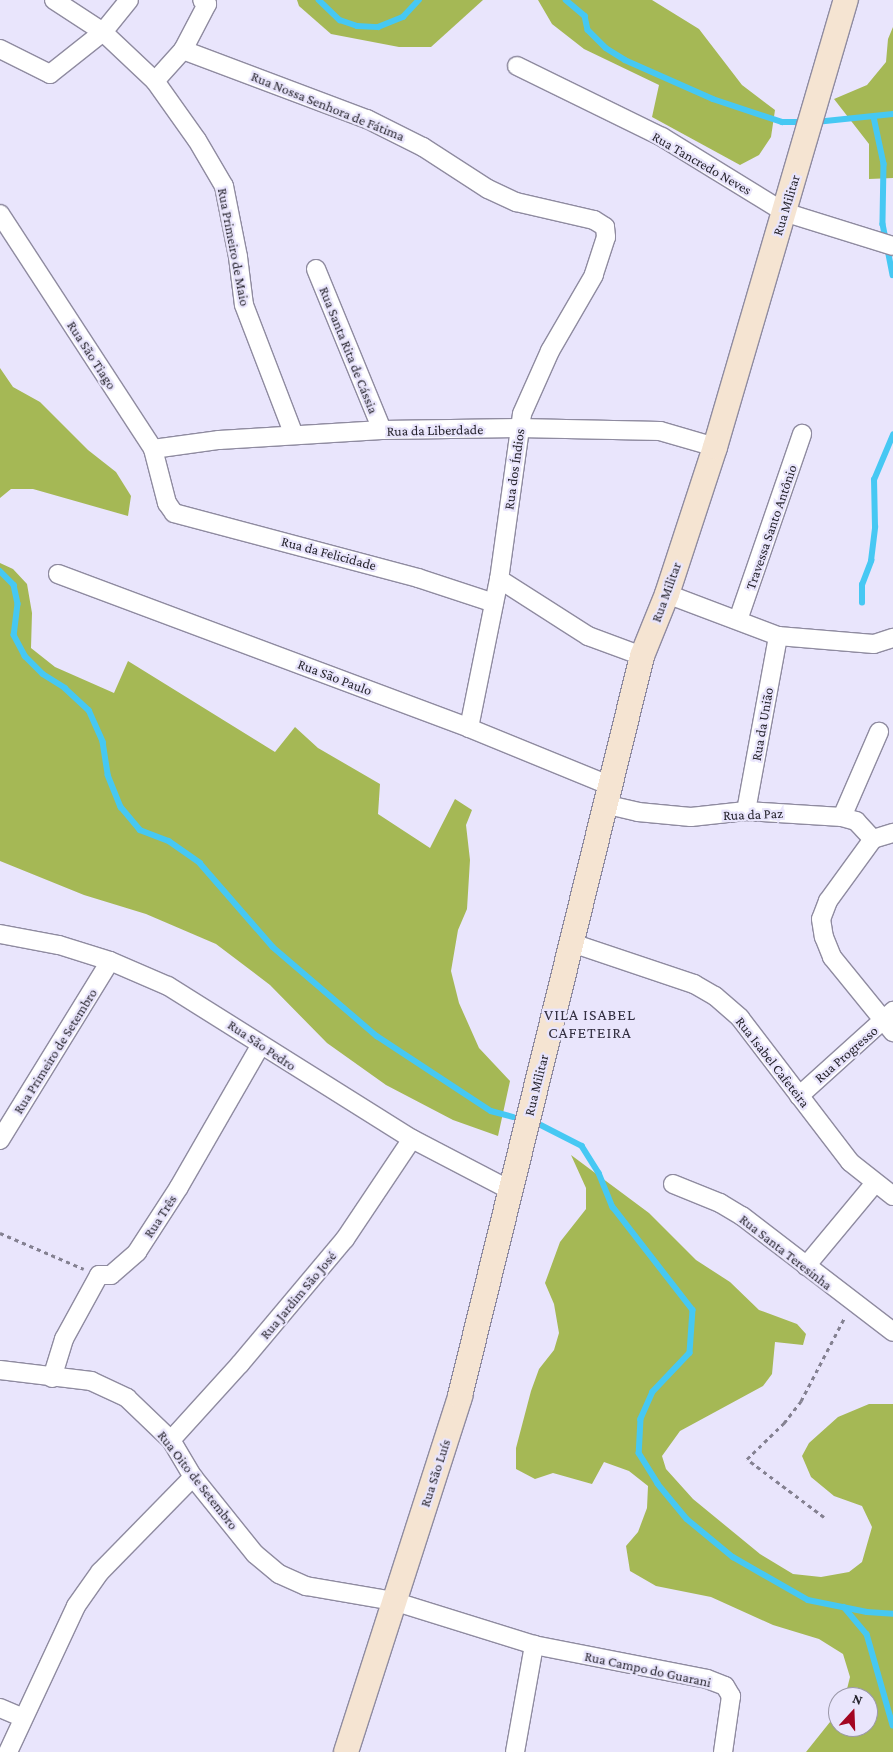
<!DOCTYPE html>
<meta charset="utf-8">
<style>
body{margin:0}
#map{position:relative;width:893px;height:1752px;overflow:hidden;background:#e9e5fc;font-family:"Crimson Pro",serif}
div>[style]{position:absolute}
.forest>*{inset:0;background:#a5b855}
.stream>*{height:5.5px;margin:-2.75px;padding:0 2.75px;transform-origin:2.75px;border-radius:2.75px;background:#46c8f3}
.path>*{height:3px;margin-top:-1.5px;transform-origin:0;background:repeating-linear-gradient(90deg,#848191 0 4px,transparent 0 8px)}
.roads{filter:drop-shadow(1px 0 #8f8ba0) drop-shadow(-1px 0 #8f8ba0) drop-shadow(0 1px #8f8ba0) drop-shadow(0 -1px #8f8ba0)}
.street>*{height:18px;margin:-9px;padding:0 9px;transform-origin:9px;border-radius:9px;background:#fff}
.secondary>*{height:24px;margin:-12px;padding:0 12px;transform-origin:12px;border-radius:12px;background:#f5e4d2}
span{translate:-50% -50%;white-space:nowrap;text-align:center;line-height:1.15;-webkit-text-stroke:4.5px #e9e5fc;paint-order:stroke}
.street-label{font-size:14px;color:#26242d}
.quarter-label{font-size:16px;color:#332f40;letter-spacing:1px}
.north{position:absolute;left:828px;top:1687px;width:50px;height:50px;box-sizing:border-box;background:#e9e5fc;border:1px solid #9b98a9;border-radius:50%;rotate:20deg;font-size:14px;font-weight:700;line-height:20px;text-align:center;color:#26242d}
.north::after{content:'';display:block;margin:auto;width:18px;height:22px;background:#a30521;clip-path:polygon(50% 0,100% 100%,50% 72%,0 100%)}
</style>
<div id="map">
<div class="forest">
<i style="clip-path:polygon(297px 0,483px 0,431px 47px,399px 47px,331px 34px,299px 6px)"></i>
<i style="clip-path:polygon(538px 0,652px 0,699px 29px,742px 85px,775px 110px,771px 137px,759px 155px,740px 165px,652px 117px,659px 85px,584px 49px,552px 24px)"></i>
<i style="clip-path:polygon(893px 27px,893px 178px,869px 179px,869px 144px,834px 99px,867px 85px,886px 62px,888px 39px)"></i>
<i style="clip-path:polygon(0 368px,13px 387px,40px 402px,88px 450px,116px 472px,131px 496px,128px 516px,33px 489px,11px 489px,0 498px)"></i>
<i style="clip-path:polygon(0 563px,13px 569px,27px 584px,32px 613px,31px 648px,55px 667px,114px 693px,128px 661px,275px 752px,295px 727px,318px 748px,380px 784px,378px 814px,430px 848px,455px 799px,472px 810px,466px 825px,470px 860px,467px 909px,458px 930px,451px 971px,459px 1003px,479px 1048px,510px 1081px,498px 1136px,453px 1120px,386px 1085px,327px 1043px,270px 985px,216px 944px,146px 914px,84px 895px,0 861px)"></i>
<i style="clip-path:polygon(571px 1155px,649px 1213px,696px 1260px,730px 1282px,759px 1310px,797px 1324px,806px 1334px,803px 1345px,775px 1342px,772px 1374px,763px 1386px,680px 1431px,662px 1456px,666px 1469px,693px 1499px,760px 1554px,793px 1574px,821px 1577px,849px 1572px,862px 1562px,872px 1527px,862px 1506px,834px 1496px,811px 1477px,802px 1456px,809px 1443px,838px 1417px,869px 1404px,893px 1404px,893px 1752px,806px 1752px,838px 1712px,838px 1727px,868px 1727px,868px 1697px,845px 1697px,850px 1677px,843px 1654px,819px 1639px,773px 1625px,711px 1597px,656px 1586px,630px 1571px,626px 1546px,638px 1532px,647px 1508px,648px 1486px,629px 1471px,604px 1462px,592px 1484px,553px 1473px,535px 1479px,516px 1469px,516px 1448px,531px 1391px,539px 1369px,554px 1350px,559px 1333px,554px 1304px,545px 1283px,560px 1242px,586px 1209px,586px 1188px)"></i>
</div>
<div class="stream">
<i style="left:319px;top:0;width:29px;rotate:44deg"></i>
<i style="left:340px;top:20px;width:18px;rotate:19deg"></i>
<i style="left:357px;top:26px;width:21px;rotate:3deg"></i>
<i style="left:378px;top:27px;width:27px;rotate:-22deg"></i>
<i style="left:403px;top:17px;width:23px;rotate:-47deg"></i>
<i style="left:566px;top:0;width:25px;rotate:40deg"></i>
<i style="left:585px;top:16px;width:14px;rotate:78deg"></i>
<i style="left:588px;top:30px;width:25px;rotate:45deg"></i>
<i style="left:606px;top:48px;width:22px;rotate:32deg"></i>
<i style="left:625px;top:60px;width:96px;rotate:23.9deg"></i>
<i style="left:713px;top:99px;width:73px;rotate:18.4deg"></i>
<i style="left:782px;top:122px;width:22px"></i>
<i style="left:874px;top:117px;width:48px;rotate:78deg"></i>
<i style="left:884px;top:164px;width:60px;rotate:91deg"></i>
<i style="left:883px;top:224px;width:52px;rotate:78.9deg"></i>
<i style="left:816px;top:122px;width:77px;rotate:-5.9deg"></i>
<i style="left:0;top:571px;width:20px;rotate:45deg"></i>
<i style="left:14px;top:585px;width:19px;rotate:78deg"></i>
<i style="left:18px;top:604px;width:31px;rotate:97deg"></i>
<i style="left:14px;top:635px;width:24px;rotate:62deg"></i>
<i style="left:25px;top:656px;width:25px;rotate:45deg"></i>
<i style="left:43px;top:674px;width:26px;rotate:32deg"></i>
<i style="left:65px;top:688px;width:33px;rotate:43deg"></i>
<i style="left:89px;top:710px;width:35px;rotate:66deg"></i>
<i style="left:103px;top:742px;width:33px;rotate:81deg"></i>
<i style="left:108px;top:775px;width:35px;rotate:68deg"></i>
<i style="left:121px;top:807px;width:30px;rotate:50deg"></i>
<i style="left:140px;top:830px;width:31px;rotate:21deg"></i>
<i style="left:169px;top:841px;width:38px;rotate:35deg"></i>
<i style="left:200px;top:863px;width:111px;rotate:49deg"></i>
<i style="left:273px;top:947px;width:137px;rotate:40.6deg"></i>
<i style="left:377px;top:1036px;width:136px;rotate:33.3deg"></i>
<i style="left:491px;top:1111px;width:23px;rotate:15deg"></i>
<i style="left:862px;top:603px;width:18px;rotate:-90deg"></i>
<i style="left:862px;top:585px;width:26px;rotate:-69deg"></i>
<i style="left:871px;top:561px;width:34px;rotate:-83deg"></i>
<i style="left:875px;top:527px;width:47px;rotate:-91.2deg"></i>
<i style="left:874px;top:480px;width:49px;rotate:-67.1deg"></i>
<i style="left:541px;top:1125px;width:46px;rotate:27.1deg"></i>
<i style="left:582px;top:1146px;width:32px;rotate:58deg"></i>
<i style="left:599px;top:1173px;width:37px;rotate:68deg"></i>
<i style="left:613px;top:1207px;width:130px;rotate:52.2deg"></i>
<i style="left:693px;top:1310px;width:43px;rotate:94deg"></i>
<i style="left:690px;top:1353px;width:54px;rotate:133.5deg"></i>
<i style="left:653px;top:1392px;width:30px;rotate:114deg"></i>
<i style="left:641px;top:1419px;width:34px;rotate:93deg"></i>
<i style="left:639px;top:1453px;width:36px;rotate:58deg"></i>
<i style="left:658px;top:1484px;width:45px;rotate:50.4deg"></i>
<i style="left:687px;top:1519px;width:60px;rotate:39.6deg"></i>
<i style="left:733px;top:1557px;width:86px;rotate:29.8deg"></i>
<i style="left:808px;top:1600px;width:60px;rotate:11.5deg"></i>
<i style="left:867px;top:1612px;width:26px;rotate:4deg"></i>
<i style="left:844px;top:1607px;width:35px;rotate:50deg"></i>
<i style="left:867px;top:1634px;width:95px;rotate:74.1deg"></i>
</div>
<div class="path">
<i style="left:0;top:1233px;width:91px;rotate:23.2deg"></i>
<i style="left:824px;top:1517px;width:96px;rotate:-143deg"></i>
<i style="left:747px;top:1459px;width:52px;rotate:-44.2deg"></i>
<i style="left:784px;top:1423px;width:28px;rotate:-52deg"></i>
<i style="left:801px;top:1401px;width:95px;rotate:-62.4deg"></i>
</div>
<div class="roads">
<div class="street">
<i style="left:54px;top:0;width:59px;rotate:33.1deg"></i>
<i style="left:103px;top:32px;width:71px;rotate:43.3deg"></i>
<i style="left:155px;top:81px;width:72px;rotate:54.6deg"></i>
<i style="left:197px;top:140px;width:53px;rotate:59.6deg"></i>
<i style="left:224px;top:186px;width:72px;rotate:78.8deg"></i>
<i style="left:238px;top:257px;width:48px;rotate:82.9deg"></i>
<i style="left:244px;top:305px;width:139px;rotate:69deg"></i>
<i style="left:0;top:49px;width:56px;rotate:26.6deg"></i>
<i style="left:50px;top:74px;width:68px;rotate:-38.4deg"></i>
<i style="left:103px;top:32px;width:41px;rotate:-50.9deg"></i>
<i style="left:183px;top:50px;width:197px;rotate:20.6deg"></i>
<i style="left:367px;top:119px;width:63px;rotate:26.6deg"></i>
<i style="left:423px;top:147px;width:77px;rotate:32.9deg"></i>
<i style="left:488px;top:189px;width:31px;rotate:25deg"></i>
<i style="left:516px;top:202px;width:80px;rotate:13deg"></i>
<i style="left:594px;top:220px;width:13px;rotate:32deg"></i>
<i style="left:605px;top:227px;width:10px;rotate:84deg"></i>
<i style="left:606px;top:237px;width:40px;rotate:108deg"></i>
<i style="left:594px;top:275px;width:88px;rotate:120.1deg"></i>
<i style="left:550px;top:351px;width:69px;rotate:114deg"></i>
<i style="left:522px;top:414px;width:167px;rotate:97.9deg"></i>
<i style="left:499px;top:579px;width:152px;rotate:101.4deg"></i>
<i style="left:517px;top:66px;width:161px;rotate:26.1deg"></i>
<i style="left:662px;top:137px;width:143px;rotate:31.6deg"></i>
<i style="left:784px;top:212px;width:114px;rotate:17.3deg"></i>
<i style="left:155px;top:81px;width:42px;rotate:-47.9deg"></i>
<i style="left:183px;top:50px;width:52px;rotate:-62.4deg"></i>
<i style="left:207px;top:4px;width:6px;rotate:-141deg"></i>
<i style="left:0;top:214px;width:280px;rotate:56.9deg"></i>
<i style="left:153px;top:449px;width:56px;rotate:75.5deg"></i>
<i style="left:167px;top:503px;width:12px;rotate:55deg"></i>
<i style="left:174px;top:513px;width:253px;rotate:14.9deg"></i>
<i style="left:418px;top:578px;width:80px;rotate:18.2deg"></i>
<i style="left:316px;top:269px;width:174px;rotate:67.7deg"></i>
<i style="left:153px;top:449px;width:67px;rotate:-7.8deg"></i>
<i style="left:219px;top:440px;width:163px;rotate:-3.5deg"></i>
<i style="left:382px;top:430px;width:137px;rotate:-0.8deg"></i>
<i style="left:519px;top:428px;width:141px;rotate:1.2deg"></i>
<i style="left:660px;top:431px;width:57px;rotate:16.2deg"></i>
<i style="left:58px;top:574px;width:439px;rotate:20.5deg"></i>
<i style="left:469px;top:728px;width:151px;rotate:22.2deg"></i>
<i style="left:499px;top:579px;width:106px;rotate:32.6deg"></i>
<i style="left:588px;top:636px;width:58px;rotate:20.3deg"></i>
<i style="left:667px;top:594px;width:119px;rotate:20.7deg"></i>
<i style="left:778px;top:636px;width:96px;rotate:4.8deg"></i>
<i style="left:874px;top:644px;width:20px;rotate:-18deg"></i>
<i style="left:738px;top:620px;width:197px;rotate:-71deg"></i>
<i style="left:604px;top:804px;width:35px;rotate:13deg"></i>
<i style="left:638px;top:812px;width:53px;rotate:5.4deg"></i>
<i style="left:691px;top:817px;width:55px;rotate:-6.2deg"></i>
<i style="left:746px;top:811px;width:96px;rotate:3.6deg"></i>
<i style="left:842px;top:817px;width:15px;rotate:16deg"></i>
<i style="left:856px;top:821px;width:25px;rotate:47deg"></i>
<i style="left:873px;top:839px;width:21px;rotate:-17deg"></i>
<i style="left:746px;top:811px;width:178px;rotate:-79.6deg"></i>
<i style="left:842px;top:817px;width:93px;rotate:-66.5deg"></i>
<i style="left:873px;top:839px;width:77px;rotate:126deg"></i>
<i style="left:828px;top:901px;width:19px;rotate:111deg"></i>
<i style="left:821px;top:919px;width:18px;rotate:81deg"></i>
<i style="left:824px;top:937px;width:22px;rotate:68deg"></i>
<i style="left:832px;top:957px;width:97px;rotate:50.9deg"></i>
<i style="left:0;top:934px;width:60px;rotate:10.6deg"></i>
<i style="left:59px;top:945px;width:53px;rotate:17.4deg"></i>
<i style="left:110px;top:961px;width:63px;rotate:23.3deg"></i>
<i style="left:168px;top:986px;width:288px;rotate:32.1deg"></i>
<i style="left:412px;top:1139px;width:110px;rotate:27.5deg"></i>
<i style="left:572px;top:943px;width:129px;rotate:18.6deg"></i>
<i style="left:694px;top:984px;width:24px;rotate:30deg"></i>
<i style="left:715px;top:996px;width:33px;rotate:41deg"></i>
<i style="left:740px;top:1018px;width:181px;rotate:52.6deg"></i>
<i style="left:850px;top:1162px;width:55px;rotate:38.3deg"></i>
<i style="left:799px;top:1096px;width:127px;rotate:-42.1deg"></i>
<i style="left:0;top:1140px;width:210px;rotate:-58.4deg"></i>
<i style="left:673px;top:1184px;width:51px;rotate:22deg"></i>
<i style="left:720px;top:1203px;width:26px;rotate:31deg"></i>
<i style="left:742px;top:1216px;width:190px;rotate:37.5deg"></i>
<i style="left:806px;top:1266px;width:107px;rotate:-50.3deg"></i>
<i style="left:0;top:1370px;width:92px;rotate:6.9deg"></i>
<i style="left:91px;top:1381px;width:40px;rotate:25deg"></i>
<i style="left:127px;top:1398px;width:61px;rotate:43.7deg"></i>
<i style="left:171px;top:1440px;width:43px;rotate:59.3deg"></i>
<i style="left:193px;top:1477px;width:99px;rotate:51.2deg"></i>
<i style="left:255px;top:1554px;width:31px;rotate:40deg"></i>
<i style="left:279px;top:1574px;width:30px;rotate:24deg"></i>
<i style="left:306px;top:1586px;width:88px;rotate:9.8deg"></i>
<i style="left:393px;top:1601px;width:148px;rotate:17.3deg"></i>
<i style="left:534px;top:1645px;width:176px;rotate:11.1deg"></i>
<i style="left:707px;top:1679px;width:19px;rotate:21deg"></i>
<i style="left:725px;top:1686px;width:12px;rotate:59deg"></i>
<i style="left:731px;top:1696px;width:57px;rotate:98.1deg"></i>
<i style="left:52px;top:1378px;width:41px;rotate:-72.9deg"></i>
<i style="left:64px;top:1339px;width:73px;rotate:-61.3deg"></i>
<i style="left:99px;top:1275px;width:12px"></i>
<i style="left:111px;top:1275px;width:35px;rotate:-41deg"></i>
<i style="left:137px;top:1252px;width:77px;rotate:-57.1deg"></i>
<i style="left:179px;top:1187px;width:163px;rotate:-60.1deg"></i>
<i style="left:171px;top:1440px;width:103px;rotate:-47.8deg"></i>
<i style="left:240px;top:1364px;width:163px;rotate:-50deg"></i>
<i style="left:345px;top:1239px;width:120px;rotate:-56.2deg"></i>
<i style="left:0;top:1708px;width:25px;rotate:23deg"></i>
<i style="left:8px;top:1752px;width:161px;rotate:-65deg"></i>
<i style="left:76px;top:1606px;width:42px;rotate:-54.8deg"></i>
<i style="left:100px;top:1572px;width:133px;rotate:-45.6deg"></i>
<i style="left:515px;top:1752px;width:109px;rotate:-79.9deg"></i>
</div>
<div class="secondary">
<i style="left:346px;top:1752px;width:374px;rotate:-72.2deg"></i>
<i style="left:460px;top:1396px;width:762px;rotate:-76.18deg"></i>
<i style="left:642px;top:656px;width:67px;rotate:-68deg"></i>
<i style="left:667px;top:594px;width:155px;rotate:-71.9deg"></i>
<i style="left:715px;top:447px;width:466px;rotate:-73.7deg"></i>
</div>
</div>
<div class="street-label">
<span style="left:328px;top:106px;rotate:22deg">Rua Nossa Senhora de Fátima</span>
<span style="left:702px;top:163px;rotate:30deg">Rua Tancredo Neves</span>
<span style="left:786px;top:205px;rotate:-73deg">Rua Militar</span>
<span style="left:234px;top:247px;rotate:79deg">Rua Primeiro de Maio</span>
<span style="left:349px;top:350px;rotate:68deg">Rua Santa Rita de Cássia</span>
<span style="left:92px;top:355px;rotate:57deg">Rua São Tiago</span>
<span style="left:435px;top:430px;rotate:-1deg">Rua da Liberdade</span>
<span style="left:514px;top:469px;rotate:-82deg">Rua dos Índios</span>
<span style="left:771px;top:527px;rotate:-71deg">Travessa Santo Antônio</span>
<span style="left:329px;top:553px;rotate:15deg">Rua da Felicidade</span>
<span style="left:666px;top:592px;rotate:-70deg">Rua Militar</span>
<span style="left:335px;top:677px;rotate:21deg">Rua São Paulo</span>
<span style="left:762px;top:724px;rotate:-80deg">Rua da União</span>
<span style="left:753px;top:814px;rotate:-2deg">Rua da Paz</span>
<span style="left:262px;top:1045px;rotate:34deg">Rua São Pedro</span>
<span style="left:55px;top:1051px;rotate:-58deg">Rua Primeiro de Setembro</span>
<span style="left:846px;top:1054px;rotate:-41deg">Rua Progresso</span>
<span style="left:773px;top:1062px;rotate:52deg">Rua Isabel Cafeteira</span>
<span style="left:536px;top:1085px;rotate:-76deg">Rua Militar</span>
<span style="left:160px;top:1216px;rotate:-57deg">Rua Três</span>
<span style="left:786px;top:1252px;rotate:38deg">Rua Santa Teresinha</span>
<span style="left:298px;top:1295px;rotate:-50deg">Rua Jardim São José</span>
<span style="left:435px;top:1473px;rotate:-72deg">Rua São Luís</span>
<span style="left:198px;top:1480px;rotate:52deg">Rua Oito de Setembro</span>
<span style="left:648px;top:1669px;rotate:12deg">Rua Campo do Guarani</span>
</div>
<div class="quarter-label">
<span style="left:590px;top:1024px">VILA ISABEL<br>CAFETEIRA</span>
</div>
<div class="north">N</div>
</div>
